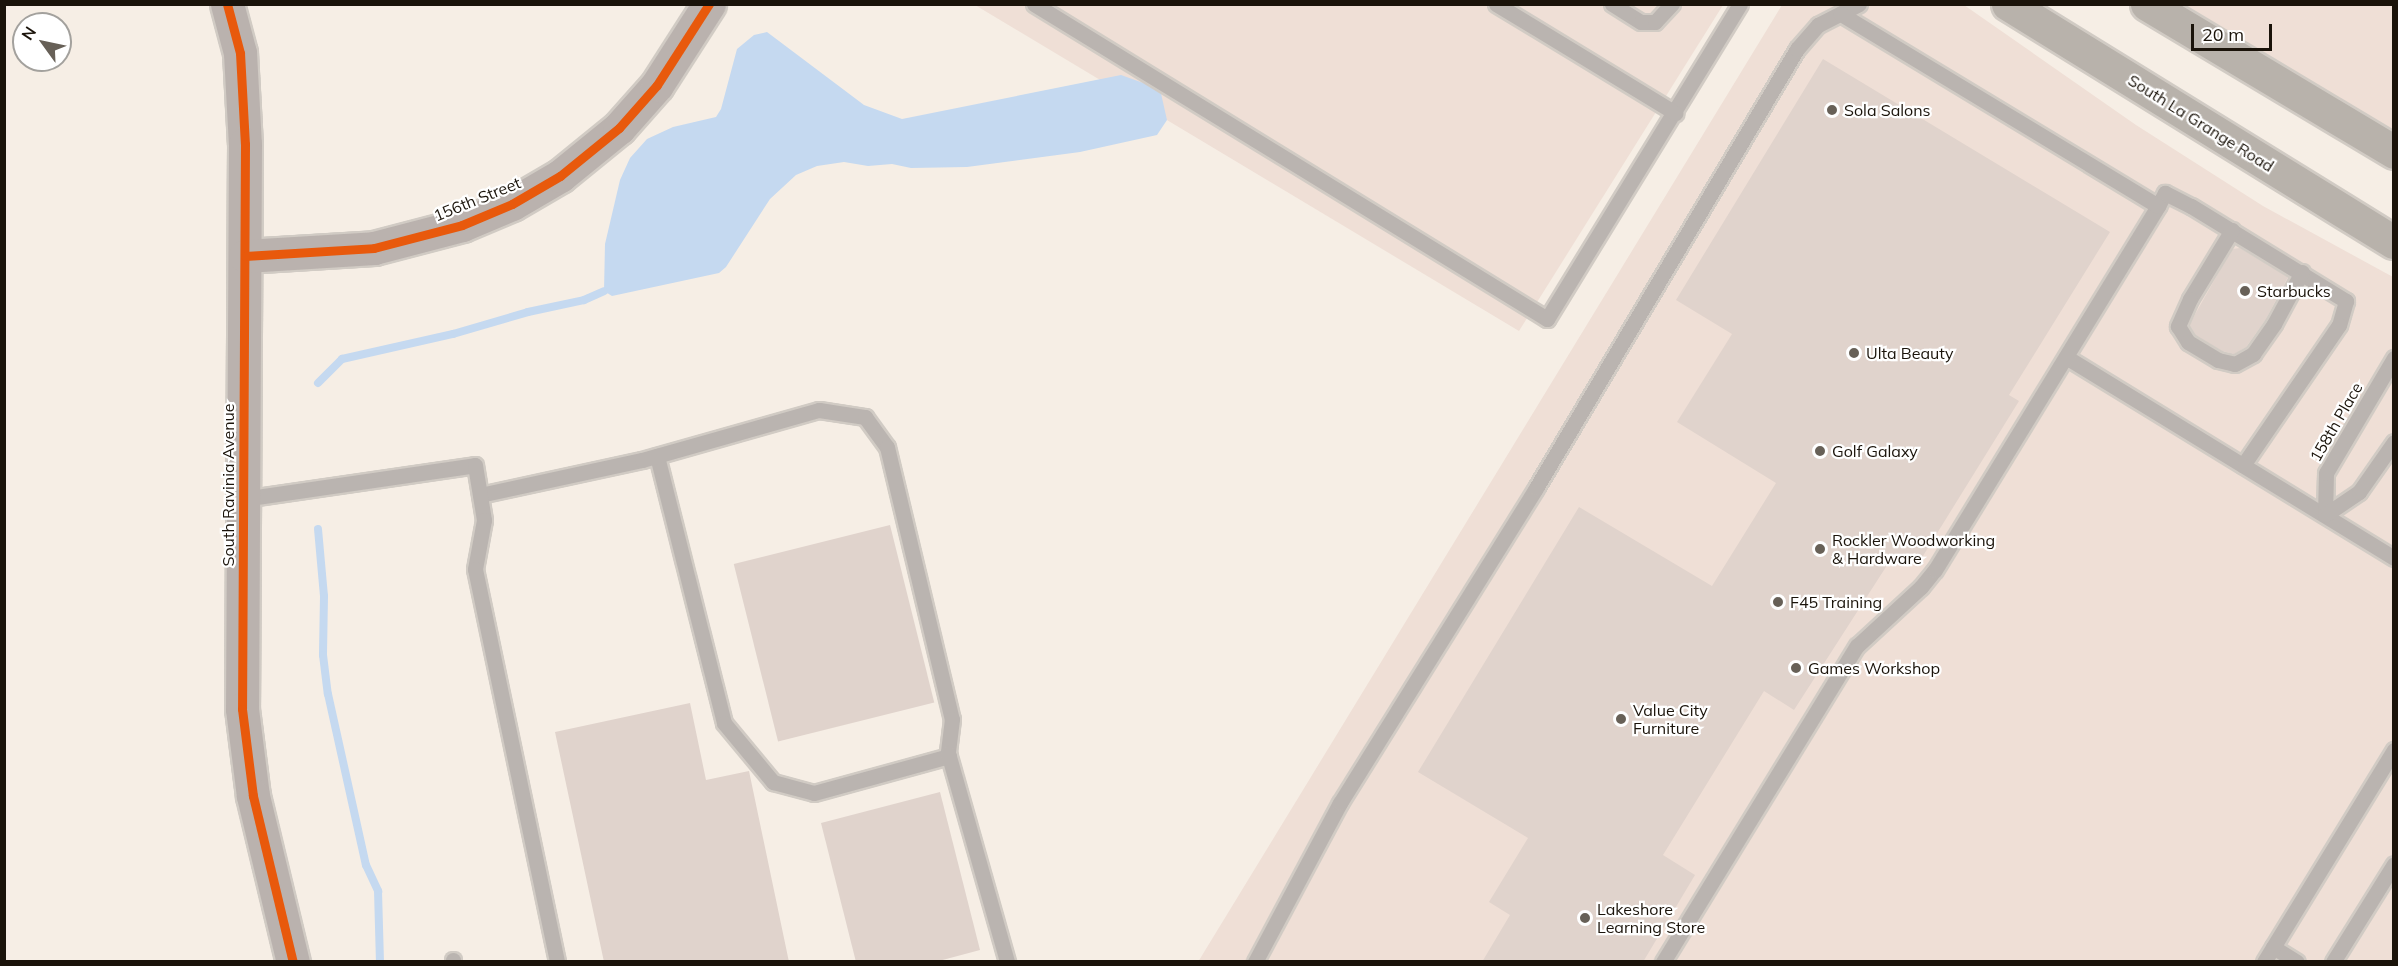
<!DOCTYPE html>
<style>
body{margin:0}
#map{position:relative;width:2398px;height:966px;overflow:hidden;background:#f6eee5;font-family:Mulish,sans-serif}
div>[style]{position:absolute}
.commercial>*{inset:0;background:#efdfd6}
.water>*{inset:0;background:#c5d9f0}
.stream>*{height:8px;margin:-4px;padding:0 4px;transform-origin:4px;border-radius:4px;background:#c5d9f0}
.building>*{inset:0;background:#e0d3cc;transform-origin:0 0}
.roads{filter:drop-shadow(2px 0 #d1cbc4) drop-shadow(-2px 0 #d1cbc4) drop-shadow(0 2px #d1cbc4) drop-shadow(0 -2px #d1cbc4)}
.lane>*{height:15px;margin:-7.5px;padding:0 7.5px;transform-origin:7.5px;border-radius:7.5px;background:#bab4b0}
.secondary>*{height:33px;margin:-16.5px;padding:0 16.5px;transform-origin:16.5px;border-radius:16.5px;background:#bab2ae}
.highway>*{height:33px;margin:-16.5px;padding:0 16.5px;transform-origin:16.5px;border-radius:16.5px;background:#b8b2ab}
.cycleway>*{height:9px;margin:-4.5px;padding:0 4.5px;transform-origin:4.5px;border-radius:4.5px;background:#e8590c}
.dots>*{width:16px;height:16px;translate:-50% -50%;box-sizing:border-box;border:3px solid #fff;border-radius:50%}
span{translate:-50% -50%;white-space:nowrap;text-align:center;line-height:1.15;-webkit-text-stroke:4.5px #fff;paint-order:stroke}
.poi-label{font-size:16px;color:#1a130a}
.left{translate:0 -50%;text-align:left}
.street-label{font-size:16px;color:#1a130a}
.frame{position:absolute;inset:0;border:6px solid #1a130a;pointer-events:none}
.north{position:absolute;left:12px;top:12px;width:60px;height:60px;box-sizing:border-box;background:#fff;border:2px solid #a3a19d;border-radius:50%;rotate:303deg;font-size:16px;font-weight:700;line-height:24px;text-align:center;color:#1a130a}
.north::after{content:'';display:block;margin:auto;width:21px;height:27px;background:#676057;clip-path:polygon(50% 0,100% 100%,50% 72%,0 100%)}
.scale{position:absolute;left:2191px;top:24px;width:81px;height:27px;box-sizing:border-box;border:3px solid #1a130a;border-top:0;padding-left:8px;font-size:18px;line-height:21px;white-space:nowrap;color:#1a130a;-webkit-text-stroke:4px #fff;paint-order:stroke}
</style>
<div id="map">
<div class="commercial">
<i style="clip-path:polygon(975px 5px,1723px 5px,1519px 331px)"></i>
<i style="clip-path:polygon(1782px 5px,1964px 5px,2136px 125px,2263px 206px,2393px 277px,2393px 961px,1198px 962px)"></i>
<i style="clip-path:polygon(2161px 5px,2393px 5px,2393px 145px)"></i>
</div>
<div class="water">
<i style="clip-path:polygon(767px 32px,864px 105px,902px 119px,1121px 75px,1160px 89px,1167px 120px,1157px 135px,1080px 152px,967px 167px,911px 168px,892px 164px,868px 166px,844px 162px,817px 166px,796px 175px,770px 199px,726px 267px,719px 273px,612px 296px,604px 291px,605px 244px,620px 180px,630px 158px,647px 139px,673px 127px,716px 117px,721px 109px,737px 49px,754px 35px)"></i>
</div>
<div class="stream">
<i style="left:318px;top:383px;width:34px;rotate:-45deg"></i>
<i style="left:342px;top:359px;width:114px;rotate:-12.7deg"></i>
<i style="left:453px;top:334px;width:78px;rotate:-16.3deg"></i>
<i style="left:528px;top:312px;width:57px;rotate:-12.1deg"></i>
<i style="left:584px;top:300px;width:22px;rotate:-24deg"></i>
<i style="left:318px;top:529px;width:67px;rotate:84.9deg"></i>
<i style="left:324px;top:596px;width:59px;rotate:91deg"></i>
<i style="left:323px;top:655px;width:39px;rotate:83deg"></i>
<i style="left:328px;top:694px;width:175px;rotate:77.5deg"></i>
<i style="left:366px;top:865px;width:29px;rotate:65deg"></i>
<i style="left:378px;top:891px;width:71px;rotate:88.4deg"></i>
</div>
<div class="building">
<i style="clip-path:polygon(1823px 59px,2110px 232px,2009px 395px,2019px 401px,1918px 564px,1909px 558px,1906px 563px,1893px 556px,1794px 710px,1764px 691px,1663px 855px,1695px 875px,1643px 962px,1482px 962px,1510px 915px,1489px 902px,1528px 838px,1418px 772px,1579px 507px,1712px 586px,1776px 483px,1677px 422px,1732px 334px,1676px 300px)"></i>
<i style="clip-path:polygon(2240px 248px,2288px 277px,2266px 319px,2246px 347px,2234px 354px,2222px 351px,2195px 335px,2189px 325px,2232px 249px)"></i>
<i style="left:890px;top:525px;width:183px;height:161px;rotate:76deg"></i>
<i style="clip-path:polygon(690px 703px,706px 780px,749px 771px,789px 962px,604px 962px,555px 732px)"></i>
<i style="clip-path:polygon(940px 792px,980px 950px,935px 962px,856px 962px,821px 823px)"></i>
</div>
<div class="roads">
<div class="lane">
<i style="left:1034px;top:4px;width:602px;rotate:31.55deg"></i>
<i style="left:1547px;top:319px;width:369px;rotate:-58.5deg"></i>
<i style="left:1496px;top:4px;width:210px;rotate:31.3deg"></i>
<i style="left:1612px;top:4px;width:34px;rotate:32deg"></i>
<i style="left:1641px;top:22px;width:14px"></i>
<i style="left:1655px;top:22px;width:25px;rotate:-47deg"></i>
<i style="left:2158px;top:206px;width:15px;rotate:-62deg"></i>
<i style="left:2165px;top:193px;width:29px;rotate:27deg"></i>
<i style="left:2191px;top:206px;width:182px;rotate:31.5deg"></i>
<i style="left:2346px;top:301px;width:25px;rotate:106deg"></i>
<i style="left:2339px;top:325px;width:170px;rotate:124.4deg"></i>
<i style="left:2232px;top:230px;width:81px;rotate:121.3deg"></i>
<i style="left:2190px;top:299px;width:30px;rotate:114deg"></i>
<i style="left:2178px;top:326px;width:19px;rotate:58deg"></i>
<i style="left:2188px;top:342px;width:35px;rotate:31deg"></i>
<i style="left:2218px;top:360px;width:17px;rotate:13deg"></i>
<i style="left:2235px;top:364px;width:21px;rotate:-29deg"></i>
<i style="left:2253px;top:354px;width:37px;rotate:-55deg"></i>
<i style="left:2274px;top:324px;width:59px;rotate:-61.7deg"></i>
<i style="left:2066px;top:357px;width:385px;rotate:31.5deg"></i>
<i style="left:657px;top:456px;width:275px;rotate:75.9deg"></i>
<i style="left:724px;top:723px;width:77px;rotate:50.3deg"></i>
<i style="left:773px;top:782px;width:42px;rotate:15deg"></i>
<i style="left:814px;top:793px;width:140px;rotate:-15.3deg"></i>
<i style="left:480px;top:495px;width:166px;rotate:-12.2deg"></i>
<i style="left:642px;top:460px;width:184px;rotate:-15.8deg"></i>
<i style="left:819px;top:410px;width:47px;rotate:8.7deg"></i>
<i style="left:865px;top:417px;width:37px;rotate:54deg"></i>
<i style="left:887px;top:447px;width:280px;rotate:76.6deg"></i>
<i style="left:952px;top:719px;width:34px;rotate:97deg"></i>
<i style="left:948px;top:753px;width:217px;rotate:74.2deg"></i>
<i style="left:243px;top:499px;width:234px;rotate:-8.3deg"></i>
<i style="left:475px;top:465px;width:56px;rotate:80.7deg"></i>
<i style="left:484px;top:520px;width:50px;rotate:100.4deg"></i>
<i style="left:475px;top:569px;width:401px;rotate:78.2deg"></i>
<i style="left:2325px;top:515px;width:42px;rotate:-88.6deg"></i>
<i style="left:2326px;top:473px;width:134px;rotate:-59.4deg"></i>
<i style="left:2325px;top:515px;width:41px;rotate:-34.1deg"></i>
<i style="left:2359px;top:492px;width:61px;rotate:-55deg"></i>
<i style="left:2273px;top:947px;width:28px;rotate:32deg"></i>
<i style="left:453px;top:960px;width:2px;rotate:90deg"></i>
<i style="left:1255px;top:962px;width:180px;rotate:-61.9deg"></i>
<i style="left:1340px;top:803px;width:371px;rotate:-58.1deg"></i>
<i style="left:1536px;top:488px;width:511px;rotate:-59.27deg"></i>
<i style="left:1797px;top:49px;width:32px;rotate:-49deg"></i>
<i style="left:1818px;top:25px;width:46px;rotate:-27.1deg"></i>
<i style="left:1663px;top:962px;width:371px;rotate:-58.5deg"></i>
<i style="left:1857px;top:646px;width:87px;rotate:-42.7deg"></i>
<i style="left:1921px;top:587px;width:22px;rotate:-51deg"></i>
<i style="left:1935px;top:570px;width:427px;rotate:-58.5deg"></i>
<i style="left:2158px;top:206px;width:371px;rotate:-148.8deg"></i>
<i style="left:2264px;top:962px;width:249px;rotate:-58.5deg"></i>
<i style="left:2333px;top:962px;width:115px;rotate:-58.1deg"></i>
</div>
<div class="secondary">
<i style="left:227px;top:4px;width:51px;rotate:75.1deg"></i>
<i style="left:240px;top:53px;width:91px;rotate:86.9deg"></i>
<i style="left:245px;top:144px;width:565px;rotate:90.3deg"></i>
<i style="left:242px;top:709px;width:88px;rotate:82.8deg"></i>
<i style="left:253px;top:796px;width:171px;rotate:76.5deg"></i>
<i style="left:245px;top:256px;width:129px;rotate:-3.5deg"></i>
<i style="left:374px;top:248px;width:91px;rotate:-14.6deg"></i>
<i style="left:462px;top:225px;width:54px;rotate:-22.8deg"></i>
<i style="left:512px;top:204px;width:56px;rotate:-30.3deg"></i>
<i style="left:560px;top:176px;width:76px;rotate:-39.1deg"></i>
<i style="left:619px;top:128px;width:57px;rotate:-48.5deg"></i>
<i style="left:657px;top:85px;width:96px;rotate:-57.3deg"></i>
</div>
<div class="highway">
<i style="left:2008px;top:4px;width:453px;rotate:31.7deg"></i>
<i style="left:2147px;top:4px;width:288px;rotate:30.9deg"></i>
</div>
</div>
<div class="cycleway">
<i style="left:227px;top:4px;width:51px;rotate:75.1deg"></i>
<i style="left:240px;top:53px;width:91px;rotate:86.9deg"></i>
<i style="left:245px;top:144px;width:565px;rotate:90.3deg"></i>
<i style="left:242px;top:709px;width:88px;rotate:82.8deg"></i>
<i style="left:253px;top:796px;width:171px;rotate:76.5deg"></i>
<i style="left:245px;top:256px;width:129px;rotate:-3.5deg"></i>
<i style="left:374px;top:248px;width:91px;rotate:-14.6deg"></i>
<i style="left:462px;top:225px;width:54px;rotate:-22.8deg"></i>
<i style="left:512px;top:204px;width:56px;rotate:-30.3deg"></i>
<i style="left:560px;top:176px;width:76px;rotate:-39.1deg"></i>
<i style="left:619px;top:128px;width:57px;rotate:-48.5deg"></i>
<i style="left:657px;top:85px;width:96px;rotate:-57.3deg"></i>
</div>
<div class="dots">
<i style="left:1832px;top:110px;background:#676057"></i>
<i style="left:2245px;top:291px;background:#676057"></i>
<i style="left:1854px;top:353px;background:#676057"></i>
<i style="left:1820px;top:451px;background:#676057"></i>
<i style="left:1820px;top:549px;background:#676057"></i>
<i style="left:1778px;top:602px;background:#676057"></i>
<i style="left:1796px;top:668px;background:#676057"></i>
<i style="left:1621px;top:719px;background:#676057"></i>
<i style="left:1585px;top:918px;background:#676057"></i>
</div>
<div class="poi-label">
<span class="left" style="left:1844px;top:110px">Sola Salons</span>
<span class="left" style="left:2257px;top:291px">Starbucks</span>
<span class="left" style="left:1866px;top:353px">Ulta Beauty</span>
<span class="left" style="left:1832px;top:451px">Golf Galaxy</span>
<span class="left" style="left:1832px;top:549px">Rockler Woodworking<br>&amp; Hardware</span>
<span class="left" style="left:1790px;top:602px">F45 Training</span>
<span class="left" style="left:1808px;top:668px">Games Workshop</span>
<span class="left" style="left:1633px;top:719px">Value City<br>Furniture</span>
<span class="left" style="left:1597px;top:918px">Lakeshore<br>Learning Store</span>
</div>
<div class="street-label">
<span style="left:2201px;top:123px;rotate:32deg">South La Grange Road</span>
<span style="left:477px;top:199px;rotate:-22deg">156th Street</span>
<span style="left:2336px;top:422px;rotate:-60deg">158th Place</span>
<span style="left:228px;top:485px;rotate:-90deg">South Ravinia Avenue</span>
</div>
<div class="frame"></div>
<div class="north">N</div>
<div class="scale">20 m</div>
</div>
